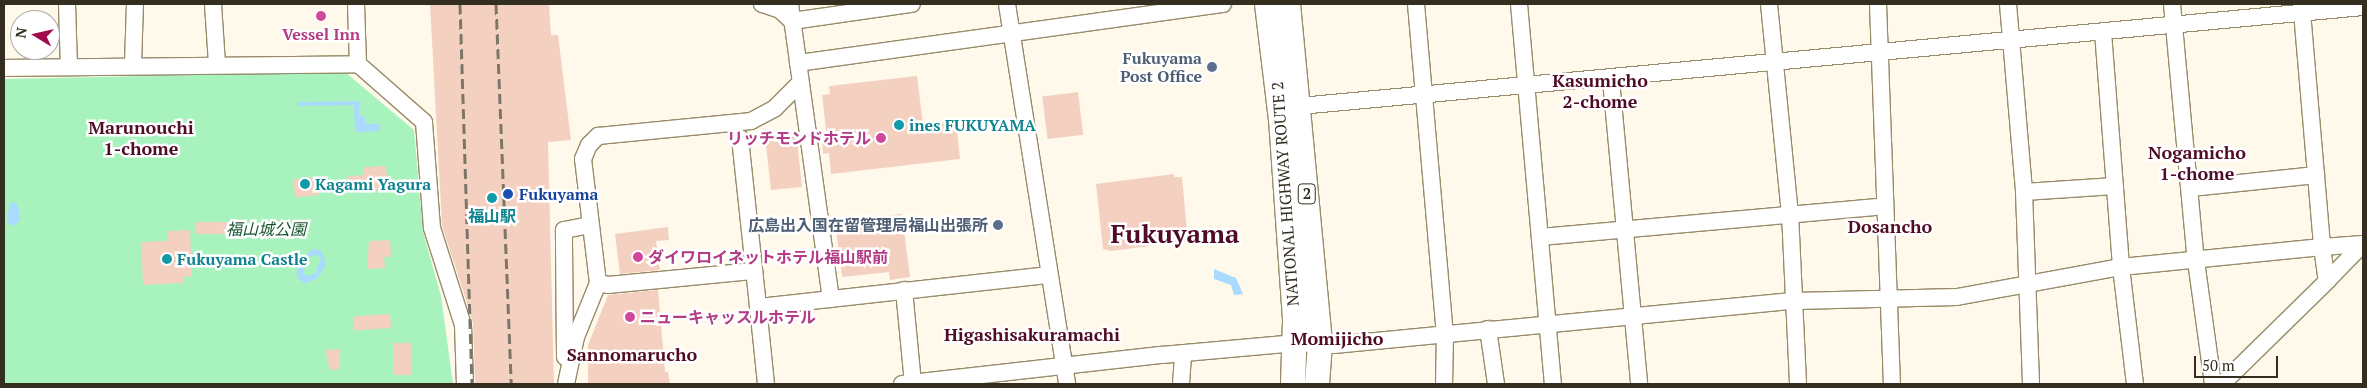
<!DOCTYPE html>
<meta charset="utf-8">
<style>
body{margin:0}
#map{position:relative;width:2367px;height:388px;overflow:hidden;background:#fff9eb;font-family:"PT Serif","Noto Sans JP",serif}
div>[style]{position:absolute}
.green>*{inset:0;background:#a8f2be}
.water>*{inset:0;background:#aadbfe}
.building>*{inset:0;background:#f4d0c0;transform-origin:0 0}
.roads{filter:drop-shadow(1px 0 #988b6a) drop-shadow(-1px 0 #988b6a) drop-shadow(0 1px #988b6a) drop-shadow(0 -1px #988b6a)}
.minor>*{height:16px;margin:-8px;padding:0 8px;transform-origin:8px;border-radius:8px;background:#fff}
.highway>*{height:24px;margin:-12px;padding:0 12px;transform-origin:12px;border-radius:12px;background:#fff}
.rail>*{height:3px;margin-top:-1.5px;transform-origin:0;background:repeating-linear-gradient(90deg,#7c7668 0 10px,transparent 0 15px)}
.dots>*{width:14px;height:14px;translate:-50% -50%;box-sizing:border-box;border:2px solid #fff;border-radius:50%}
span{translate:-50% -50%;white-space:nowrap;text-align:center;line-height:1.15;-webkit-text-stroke:5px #fff;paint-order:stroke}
.shield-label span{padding:1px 4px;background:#fff;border:1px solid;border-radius:4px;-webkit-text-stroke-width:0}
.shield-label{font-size:15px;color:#332e20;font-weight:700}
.hotel-label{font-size:16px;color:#b23c85;font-weight:700}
.right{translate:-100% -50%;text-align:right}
.left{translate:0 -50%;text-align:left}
.service-label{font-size:16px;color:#4e5e75;font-weight:700}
.culture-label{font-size:16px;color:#0d838f;font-weight:700}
.transit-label{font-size:16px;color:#164399;font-weight:700}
.street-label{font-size:16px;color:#332e20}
.park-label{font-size:16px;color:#16542f;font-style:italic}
.neighbourhood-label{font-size:18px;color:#500c26;font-weight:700}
.town-label{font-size:26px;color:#500c26;font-weight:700}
.frame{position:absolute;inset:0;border:5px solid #332e20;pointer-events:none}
.north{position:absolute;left:10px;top:10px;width:50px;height:50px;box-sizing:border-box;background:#fff;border:1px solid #adaba6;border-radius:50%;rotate:279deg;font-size:14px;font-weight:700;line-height:20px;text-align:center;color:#332e20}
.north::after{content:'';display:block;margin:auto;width:18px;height:22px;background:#a10b4e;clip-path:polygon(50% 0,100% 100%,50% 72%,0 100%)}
.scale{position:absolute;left:2194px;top:356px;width:84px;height:22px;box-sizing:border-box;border:2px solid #332e20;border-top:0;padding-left:6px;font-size:15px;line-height:18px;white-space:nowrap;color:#332e20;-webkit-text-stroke:4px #fff;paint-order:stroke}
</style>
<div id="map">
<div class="green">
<i style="clip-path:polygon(345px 72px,414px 130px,423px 232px,441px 296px,453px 384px,4px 384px,4px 79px)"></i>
</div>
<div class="water">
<i style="clip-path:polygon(359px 101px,359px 116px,365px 116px,365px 124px,380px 124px,380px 131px,355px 132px,354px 105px,297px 106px,297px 102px)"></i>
<i style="clip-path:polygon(10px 202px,17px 204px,20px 214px,20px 221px,13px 226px,7px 222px)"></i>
<i style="clip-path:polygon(312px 249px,321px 250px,326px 264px,319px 276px,316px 272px,321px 259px,317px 255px,311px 256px,304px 264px,303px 273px,308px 276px,315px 273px,319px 277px,305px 284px,297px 277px,297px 268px)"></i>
<i style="clip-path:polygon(1214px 269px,1236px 278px,1243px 294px,1234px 295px,1231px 285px,1214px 279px)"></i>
</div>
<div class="building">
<i style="clip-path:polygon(430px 4px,549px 4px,551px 35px,558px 35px,571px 140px,548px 142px,554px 384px,475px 384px,473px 322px,442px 226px)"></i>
<i style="clip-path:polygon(917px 76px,923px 124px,956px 120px,960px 159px,831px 174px,829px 153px,823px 154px,822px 139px,827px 138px,822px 95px,830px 94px,829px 86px)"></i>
<i style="left:1078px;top:92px;width:43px;height:36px;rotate:83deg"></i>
<i style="clip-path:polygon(791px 133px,797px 140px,802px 187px,771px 190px,765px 136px)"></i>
<i style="clip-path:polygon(386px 166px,388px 191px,349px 191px,348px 176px,364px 175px,364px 167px)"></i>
<i style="clip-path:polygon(1174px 174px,1174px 177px,1182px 177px,1188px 241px,1111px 251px,1103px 249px,1096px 184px)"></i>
<i style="left:317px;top:177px;width:18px;height:24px;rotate:84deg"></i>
<i style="clip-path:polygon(902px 214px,910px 277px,890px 280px,889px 272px,842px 277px,835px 221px)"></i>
<i style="left:195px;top:222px;width:36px;height:12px"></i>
<i style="clip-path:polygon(668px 227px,669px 240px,656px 241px,660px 270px,620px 274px,615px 234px)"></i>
<i style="clip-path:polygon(190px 230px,192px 276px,183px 277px,183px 283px,143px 285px,141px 242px,168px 241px,168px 231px)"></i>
<i style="clip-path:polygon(390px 240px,391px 257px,384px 257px,385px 268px,367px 269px,369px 241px)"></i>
<i style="clip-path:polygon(658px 290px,665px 372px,668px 372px,670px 384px,588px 384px,588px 345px,608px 295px)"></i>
<i style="left:390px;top:314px;width:14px;height:37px;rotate:86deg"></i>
<i style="left:393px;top:343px;width:18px;height:32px"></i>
<i style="clip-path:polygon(339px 349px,340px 369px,330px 370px,325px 350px)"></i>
</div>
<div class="roads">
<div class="minor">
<i style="left:67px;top:4px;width:63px;rotate:88.2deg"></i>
<i style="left:213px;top:4px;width:61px;rotate:86.2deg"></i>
<i style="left:356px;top:4px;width:60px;rotate:88.1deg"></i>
<i style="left:358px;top:64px;width:88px;rotate:41.3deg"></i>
<i style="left:424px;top:122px;width:106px;rotate:85.7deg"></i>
<i style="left:432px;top:228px;width:102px;rotate:72.3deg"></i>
<i style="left:463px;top:325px;width:59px;rotate:88.1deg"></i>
<i style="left:762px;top:4px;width:19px;rotate:18deg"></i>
<i style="left:780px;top:10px;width:16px;rotate:43deg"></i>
<i style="left:792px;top:21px;width:121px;rotate:-8.1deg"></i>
<i style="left:790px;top:4px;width:298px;rotate:82.1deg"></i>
<i style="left:1007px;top:4px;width:385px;rotate:81deg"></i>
<i style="left:1416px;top:4px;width:331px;rotate:85deg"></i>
<i style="left:1445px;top:334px;width:50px;rotate:91.1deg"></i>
<i style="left:1519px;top:4px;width:382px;rotate:84.9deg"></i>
<i style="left:1769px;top:4px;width:210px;rotate:84.3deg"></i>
<i style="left:1790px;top:213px;width:171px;rotate:87.3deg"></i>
<i style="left:1878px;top:4px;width:380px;rotate:87.9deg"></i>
<i style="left:2008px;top:4px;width:189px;rotate:85.1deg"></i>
<i style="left:2024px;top:192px;width:192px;rotate:87.9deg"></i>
<i style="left:2172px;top:4px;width:258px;rotate:84.7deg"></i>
<i style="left:2196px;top:261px;width:124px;rotate:82.1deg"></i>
<i style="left:2302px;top:12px;width:236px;rotate:85.1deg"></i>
<i style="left:2322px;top:247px;width:41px;rotate:-4.2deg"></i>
<i style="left:2103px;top:32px;width:236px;rotate:85.6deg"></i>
<i style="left:2121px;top:267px;width:118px;rotate:83.2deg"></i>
<i style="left:798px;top:63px;width:429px;rotate:-7.9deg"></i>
<i style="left:133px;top:64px;width:60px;rotate:-88.1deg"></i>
<i style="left:4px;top:68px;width:354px;rotate:-0.6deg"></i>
<i style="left:1611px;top:80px;width:305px;rotate:84.7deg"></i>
<i style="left:1300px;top:106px;width:1068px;rotate:-5.32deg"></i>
<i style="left:740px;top:138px;width:170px;rotate:83.9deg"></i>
<i style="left:2191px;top:188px;width:126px;rotate:-5.9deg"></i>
<i style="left:2024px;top:192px;width:91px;rotate:-3.8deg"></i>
<i style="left:1540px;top:237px;width:345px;rotate:-5.1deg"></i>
<i style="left:598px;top:283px;width:10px;rotate:11deg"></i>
<i style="left:608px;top:285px;width:147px;rotate:-5.5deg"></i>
<i style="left:904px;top:290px;width:94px;rotate:84.5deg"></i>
<i style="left:1488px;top:329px;width:56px;rotate:81.7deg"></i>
<i style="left:565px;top:357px;width:127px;rotate:-90.5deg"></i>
<i style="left:564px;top:230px;width:26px;rotate:-11deg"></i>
<i style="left:566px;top:384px;width:48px;rotate:-78deg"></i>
<i style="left:576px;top:337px;width:58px;rotate:-67.8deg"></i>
<i style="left:598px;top:283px;width:125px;rotate:-96.9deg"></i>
<i style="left:583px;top:159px;width:15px;rotate:-67deg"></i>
<i style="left:589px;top:145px;width:13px;rotate:-45deg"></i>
<i style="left:598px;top:136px;width:154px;rotate:-5.6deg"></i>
<i style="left:751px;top:121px;width:27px;rotate:-28deg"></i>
<i style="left:775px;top:108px;width:35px;rotate:-45deg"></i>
<i style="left:766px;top:384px;width:77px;rotate:-95.9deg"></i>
<i style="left:758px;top:307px;width:292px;rotate:-6.3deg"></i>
<i style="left:902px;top:384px;width:262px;rotate:-6.4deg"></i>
<i style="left:1162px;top:355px;width:135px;rotate:-5.1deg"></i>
<i style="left:1296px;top:343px;width:38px;rotate:3deg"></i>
<i style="left:1334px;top:345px;width:463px;rotate:-5.5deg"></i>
<i style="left:1795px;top:301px;width:162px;rotate:-1.4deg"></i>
<i style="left:1957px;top:297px;width:167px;rotate:-10.4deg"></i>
<i style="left:2121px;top:267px;width:202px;rotate:-5.7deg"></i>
<i style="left:2322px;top:247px;width:34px;rotate:82deg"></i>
<i style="left:2327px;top:281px;width:52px;rotate:-45.8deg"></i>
<i style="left:1181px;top:384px;width:31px;rotate:-86deg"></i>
<i style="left:2222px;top:384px;width:147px;rotate:-44.4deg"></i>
</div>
<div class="highway">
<i style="left:1267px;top:4px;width:116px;rotate:83.1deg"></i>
<i style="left:1281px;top:119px;width:202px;rotate:86deg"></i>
<i style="left:1295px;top:321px;width:63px;rotate:91.8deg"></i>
<i style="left:1288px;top:4px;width:342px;rotate:84.6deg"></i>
<i style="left:1320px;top:344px;width:40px;rotate:94.3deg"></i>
</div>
</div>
<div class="rail">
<i style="left:460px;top:4px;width:380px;rotate:88.2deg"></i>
<i style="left:496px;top:4px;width:380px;rotate:87.7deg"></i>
</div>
<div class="dots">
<i style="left:321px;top:16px;background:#d1479c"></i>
<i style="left:1212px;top:67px;background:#5c6f8a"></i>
<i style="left:899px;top:125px;background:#0f9aa8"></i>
<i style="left:881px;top:138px;background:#d1479c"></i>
<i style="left:305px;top:184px;background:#0f9aa8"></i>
<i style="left:508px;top:194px;background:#1a4fb4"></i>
<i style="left:492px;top:198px;background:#0f9aa8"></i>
<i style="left:998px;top:225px;background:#5c6f8a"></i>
<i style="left:638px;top:257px;background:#d1479c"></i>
<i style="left:167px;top:259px;background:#0f9aa8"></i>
<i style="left:630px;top:317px;background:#d1479c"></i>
</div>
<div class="shield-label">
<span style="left:1307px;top:194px">2</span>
</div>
<div class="hotel-label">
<span style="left:321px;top:34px">Vessel Inn</span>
<span class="right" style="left:871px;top:138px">リッチモンドホテル</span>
<span class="left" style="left:648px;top:257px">ダイワロイネットホテル福山駅前</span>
<span class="left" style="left:640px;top:317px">ニューキャッスルホテル</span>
</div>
<div class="service-label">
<span class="right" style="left:1202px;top:67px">Fukuyama<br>Post Office</span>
<span class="right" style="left:988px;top:225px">広島出入国在留管理局福山出張所</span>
</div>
<div class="culture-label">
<span class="left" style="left:909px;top:125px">ines FUKUYAMA</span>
<span class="left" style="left:315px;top:184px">Kagami Yagura</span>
<span style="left:492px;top:216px">福山駅</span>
<span class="left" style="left:177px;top:259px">Fukuyama Castle</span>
</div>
<div class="transit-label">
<span class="left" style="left:519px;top:194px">Fukuyama</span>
</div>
<div class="street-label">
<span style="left:1285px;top:194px;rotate:-94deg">NATIONAL HIGHWAY ROUTE 2</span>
</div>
<div class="park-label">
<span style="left:266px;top:229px">福山城公園</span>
</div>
<div class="neighbourhood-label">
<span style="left:1600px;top:91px">Kasumicho<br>2-chome</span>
<span style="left:141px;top:138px">Marunouchi<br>1-chome</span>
<span style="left:2197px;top:163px">Nogamicho<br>1-chome</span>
<span style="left:1890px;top:226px">Dosancho</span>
<span style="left:1032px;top:334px">Higashisakuramachi</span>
<span style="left:1337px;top:338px">Momijicho</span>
<span style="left:632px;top:354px">Sannomarucho</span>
</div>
<div class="town-label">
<span style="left:1175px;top:234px">Fukuyama</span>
</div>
<div class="frame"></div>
<div class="north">N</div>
<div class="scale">50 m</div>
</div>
